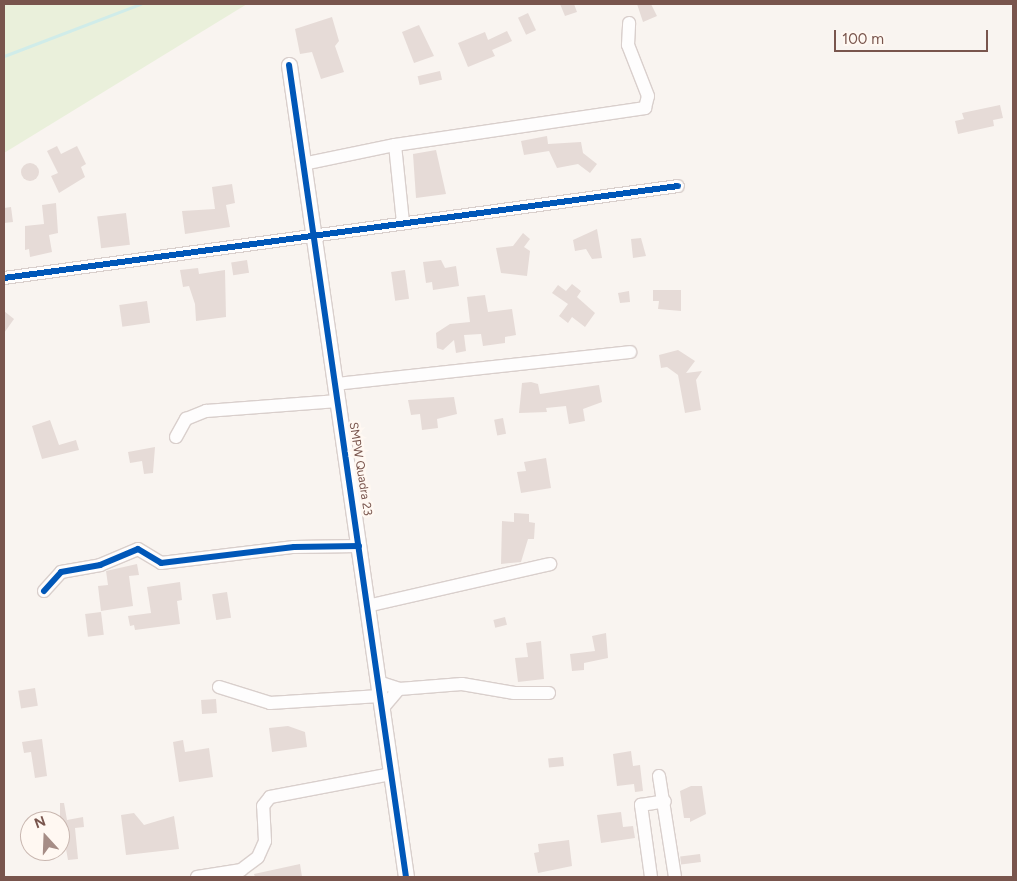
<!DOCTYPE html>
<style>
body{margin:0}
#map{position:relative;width:1017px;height:881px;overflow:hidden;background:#f9f4f0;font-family:Figtree,sans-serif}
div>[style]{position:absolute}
.green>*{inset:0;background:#eaf0db}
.stream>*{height:3px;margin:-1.5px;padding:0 1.5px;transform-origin:1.5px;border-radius:1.5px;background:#d0ece9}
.building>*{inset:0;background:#e6dbd7;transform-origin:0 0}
.round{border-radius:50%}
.roads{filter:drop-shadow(1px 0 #d9cfcc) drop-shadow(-1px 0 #d9cfcc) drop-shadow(0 1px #d9cfcc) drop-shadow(0 -1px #d9cfcc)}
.minor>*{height:12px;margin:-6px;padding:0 6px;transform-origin:6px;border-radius:6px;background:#fefdfd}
.tertiary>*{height:15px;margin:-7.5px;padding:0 7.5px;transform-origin:7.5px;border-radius:7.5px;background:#fefdfd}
.cycleway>*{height:6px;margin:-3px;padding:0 3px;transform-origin:3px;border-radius:3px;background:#0057b8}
span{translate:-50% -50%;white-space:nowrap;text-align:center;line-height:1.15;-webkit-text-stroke:5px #fff8f2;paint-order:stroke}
.street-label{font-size:12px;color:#79554d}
.frame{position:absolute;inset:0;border:5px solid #79554d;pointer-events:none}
.north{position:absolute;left:20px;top:811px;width:50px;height:50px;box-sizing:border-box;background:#fff8f2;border:1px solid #c9b7b0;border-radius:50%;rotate:340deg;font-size:14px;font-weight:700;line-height:20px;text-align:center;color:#79554d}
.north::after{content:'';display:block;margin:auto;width:18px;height:22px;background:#a68d86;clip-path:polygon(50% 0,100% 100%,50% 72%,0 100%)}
.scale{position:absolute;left:834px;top:30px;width:154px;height:22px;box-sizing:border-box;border:2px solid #79554d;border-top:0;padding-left:6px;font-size:15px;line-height:18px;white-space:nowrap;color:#79554d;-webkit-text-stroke:4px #fff8f2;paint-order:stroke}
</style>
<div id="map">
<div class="green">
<i style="clip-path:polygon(4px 4px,247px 4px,4px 153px)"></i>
</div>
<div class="stream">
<i style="left:4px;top:56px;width:146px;rotate:-20.9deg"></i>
</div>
<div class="building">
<i style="clip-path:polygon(560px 4px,574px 4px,577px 12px,565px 16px)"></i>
<i style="clip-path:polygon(637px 4px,651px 4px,657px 16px,643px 22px)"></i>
<i style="left:528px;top:13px;width:19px;height:11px;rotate:65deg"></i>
<i style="clip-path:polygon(332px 17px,339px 41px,335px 46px,344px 72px,321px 79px,312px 52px,300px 54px,295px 29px)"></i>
<i style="clip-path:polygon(419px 25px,434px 56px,414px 63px,402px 32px)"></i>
<i style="clip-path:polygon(507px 31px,512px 41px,492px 50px,495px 56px,468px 67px,458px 43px,485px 32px,488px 40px)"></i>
<i style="left:440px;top:71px;width:9px;height:23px;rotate:77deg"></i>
<i style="clip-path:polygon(1000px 105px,1003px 118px,993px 120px,994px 126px,958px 134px,955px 121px,964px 119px,962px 113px)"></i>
<i style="clip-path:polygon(547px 136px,548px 144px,581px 142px,583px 153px,597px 164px,590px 173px,578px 164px,557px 168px,549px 151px,524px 155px,521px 141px)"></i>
<i style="clip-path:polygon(57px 146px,61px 154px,77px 146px,86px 164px,81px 167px,85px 177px,59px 193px,51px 176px,58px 173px,47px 151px)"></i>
<i style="clip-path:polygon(436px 150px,446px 194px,416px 198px,413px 154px)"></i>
<i class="round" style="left:21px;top:163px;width:18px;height:18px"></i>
<i style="clip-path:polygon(232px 184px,235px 203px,226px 205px,230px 227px,185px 234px,182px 211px,215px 209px,212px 187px)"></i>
<i style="clip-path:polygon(56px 203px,58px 233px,49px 235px,52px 252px,30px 257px,29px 249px,25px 250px,25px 226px,44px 224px,42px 205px)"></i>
<i style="clip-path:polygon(11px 207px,13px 222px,4px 223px,4px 208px)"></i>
<i style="left:126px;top:213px;width:32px;height:29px;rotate:83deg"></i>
<i style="clip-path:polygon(597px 229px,602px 258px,592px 259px,586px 249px,575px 251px,573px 240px)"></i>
<i style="clip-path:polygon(523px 233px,530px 239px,524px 247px,530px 251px,527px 276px,501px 273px,496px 248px,513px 246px)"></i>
<i style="clip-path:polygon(641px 238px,646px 256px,633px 258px,631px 239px)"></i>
<i style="left:247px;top:260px;width:13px;height:16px;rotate:81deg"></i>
<i style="clip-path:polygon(441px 260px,445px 268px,456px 266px,459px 286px,433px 290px,432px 282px,426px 283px,423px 262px)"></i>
<i style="clip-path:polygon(198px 268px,199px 274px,225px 270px,226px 317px,196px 321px,195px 304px,189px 286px,183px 287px,180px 270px)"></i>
<i style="left:405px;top:270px;width:29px;height:14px;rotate:82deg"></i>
<i style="clip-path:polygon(572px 284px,581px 291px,577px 297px,595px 313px,585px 327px,572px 317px,568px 323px,559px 316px,568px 304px,552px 293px,558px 285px,566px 291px)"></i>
<i style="clip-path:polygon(653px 290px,681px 290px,681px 311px,658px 309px,659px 301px,653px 301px)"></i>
<i style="clip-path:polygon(629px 291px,630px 302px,620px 303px,618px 293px)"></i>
<i style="clip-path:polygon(485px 295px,488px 312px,512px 309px,516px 335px,505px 337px,505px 343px,483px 346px,481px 334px,464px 335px,466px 351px,456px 353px,454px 340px,443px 350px,437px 348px,436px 333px,450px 324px,470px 322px,467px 297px)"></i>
<i style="left:147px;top:301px;width:22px;height:28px;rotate:82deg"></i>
<i style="clip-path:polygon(4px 311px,14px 319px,4px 333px)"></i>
<i style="clip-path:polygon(678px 350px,695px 361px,686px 373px,702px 371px,696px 380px,701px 410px,685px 413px,678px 375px,667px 367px,661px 368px,659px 355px)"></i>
<i style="clip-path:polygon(531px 382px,538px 384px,540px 394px,599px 385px,602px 402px,583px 409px,585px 421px,569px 424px,566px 406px,546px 408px,547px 412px,519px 413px,522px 383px)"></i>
<i style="clip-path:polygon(454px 397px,457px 414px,437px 419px,438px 428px,422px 430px,420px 414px,411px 415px,408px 400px)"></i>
<i style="left:503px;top:418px;width:16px;height:9px;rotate:79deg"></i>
<i style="clip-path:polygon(50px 420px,59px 445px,76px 440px,79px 450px,42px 459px,32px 426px)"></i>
<i style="clip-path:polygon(155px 447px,153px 473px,144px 474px,142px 461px,130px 463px,128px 452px)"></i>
<i style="clip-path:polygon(546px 458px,551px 488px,521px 493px,517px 472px,526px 471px,524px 462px)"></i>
<i style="clip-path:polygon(514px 513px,529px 514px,529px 522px,535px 523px,534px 539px,528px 539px,521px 562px,501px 564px,502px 521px,514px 522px)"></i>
<i style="clip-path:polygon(137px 564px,139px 575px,129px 576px,133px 606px,101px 611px,98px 586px,108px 585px,106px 571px)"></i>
<i style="clip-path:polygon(180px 582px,182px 600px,177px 601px,180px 624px,135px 630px,134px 625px,130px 626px,128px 616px,151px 613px,147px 587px)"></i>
<i style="left:227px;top:592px;width:26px;height:15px;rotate:81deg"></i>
<i style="left:101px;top:612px;width:23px;height:16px;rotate:83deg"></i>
<i style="left:505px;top:617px;width:8px;height:12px;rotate:76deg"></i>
<i style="clip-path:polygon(606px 633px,608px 658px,584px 663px,584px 670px,572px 671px,570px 654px,595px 651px,592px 636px)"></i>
<i style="clip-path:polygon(541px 641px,544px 679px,518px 682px,515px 658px,528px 657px,526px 643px)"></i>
<i style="left:35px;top:688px;width:18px;height:17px;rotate:81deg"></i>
<i style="left:216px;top:699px;width:14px;height:15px;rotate:86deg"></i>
<i style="clip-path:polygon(288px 726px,305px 732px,307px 747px,272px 752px,269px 728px)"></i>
<i style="clip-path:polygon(42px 739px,47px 776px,35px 778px,31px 752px,24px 753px,22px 742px)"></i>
<i style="clip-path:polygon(183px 740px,185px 752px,209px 748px,213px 777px,179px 782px,173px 742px)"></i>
<i style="clip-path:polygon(631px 751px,633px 766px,640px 765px,643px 791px,635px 792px,634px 784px,617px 786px,613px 754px)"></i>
<i style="left:563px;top:757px;width:9px;height:15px;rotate:84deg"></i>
<i style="clip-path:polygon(691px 786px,702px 786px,706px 814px,690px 822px,690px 818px,684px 818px,680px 791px)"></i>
<i style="clip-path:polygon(60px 803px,64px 803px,67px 820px,83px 817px,84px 827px,75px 828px,78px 859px,68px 860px,66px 849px,60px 850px)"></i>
<i style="clip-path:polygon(621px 812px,623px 827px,633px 826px,635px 838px,601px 843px,597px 815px)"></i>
<i style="clip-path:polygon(134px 813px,144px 825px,174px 816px,179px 849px,126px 855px,121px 815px)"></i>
<i style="clip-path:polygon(569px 840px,572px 866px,538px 873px,534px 853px,539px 852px,538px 844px)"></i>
<i style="left:700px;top:854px;width:8px;height:20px;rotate:83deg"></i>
<i style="clip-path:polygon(300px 864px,302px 877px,255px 877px,254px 874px)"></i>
</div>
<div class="roads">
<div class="minor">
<i style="left:395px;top:145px;width:77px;rotate:84.1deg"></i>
<i style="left:303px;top:164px;width:94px;rotate:-11.7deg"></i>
<i style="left:395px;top:145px;width:253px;rotate:-8.4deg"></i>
<i style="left:645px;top:108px;width:12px;rotate:-76deg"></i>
<i style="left:648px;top:96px;width:55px;rotate:-111.4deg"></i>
<i style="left:628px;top:45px;width:22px;rotate:-87deg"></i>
<i style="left:4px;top:278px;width:680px;rotate:-7.77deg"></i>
<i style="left:336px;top:384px;width:296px;rotate:-6.2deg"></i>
<i style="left:176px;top:437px;width:21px;rotate:-61deg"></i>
<i style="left:186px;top:419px;width:22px;rotate:-22deg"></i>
<i style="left:206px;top:411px;width:132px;rotate:-4.3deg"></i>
<i style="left:44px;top:591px;width:25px;rotate:-48deg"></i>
<i style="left:61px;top:572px;width:40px;rotate:-10deg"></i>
<i style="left:100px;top:565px;width:41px;rotate:-22.8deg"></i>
<i style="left:138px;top:549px;width:27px;rotate:31deg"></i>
<i style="left:161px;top:563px;width:134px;rotate:-6.9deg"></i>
<i style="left:294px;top:547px;width:65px;rotate:-0.9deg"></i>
<i style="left:367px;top:606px;width:188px;rotate:-12.9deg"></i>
<i style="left:378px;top:682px;width:22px;rotate:18deg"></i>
<i style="left:399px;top:689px;width:63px;rotate:-4.5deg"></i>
<i style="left:462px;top:684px;width:53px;rotate:9.8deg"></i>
<i style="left:514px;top:693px;width:35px"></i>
<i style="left:219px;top:687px;width:53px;rotate:17.4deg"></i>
<i style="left:270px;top:703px;width:110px;rotate:-3.6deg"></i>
<i style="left:382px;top:709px;width:26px;rotate:-50deg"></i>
<i style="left:659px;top:776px;width:102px;rotate:81deg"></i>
<i style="left:197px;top:877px;width:45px;rotate:-9deg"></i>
<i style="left:241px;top:870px;width:21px;rotate:-37deg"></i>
<i style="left:258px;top:857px;width:17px;rotate:-66deg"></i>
<i style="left:265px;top:841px;width:35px;rotate:-93deg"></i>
<i style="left:263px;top:806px;width:11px;rotate:-52deg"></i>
<i style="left:270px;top:797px;width:124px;rotate:-10.7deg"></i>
<i style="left:651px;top:877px;width:73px;rotate:-97.9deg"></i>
<i style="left:641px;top:805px;width:24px;rotate:-9deg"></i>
</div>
<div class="tertiary">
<i style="left:289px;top:65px;width:820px;rotate:81.8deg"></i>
</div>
</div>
<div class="cycleway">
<i style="left:289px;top:65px;width:820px;rotate:81.8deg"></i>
<i style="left:4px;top:278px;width:680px;rotate:-7.77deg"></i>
<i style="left:44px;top:591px;width:25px;rotate:-48deg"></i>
<i style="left:61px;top:572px;width:40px;rotate:-10deg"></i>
<i style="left:100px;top:565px;width:41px;rotate:-22.8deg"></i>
<i style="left:138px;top:549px;width:27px;rotate:31deg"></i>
<i style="left:161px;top:563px;width:134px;rotate:-6.9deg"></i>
<i style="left:294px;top:547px;width:65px;rotate:-0.9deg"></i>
</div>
<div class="street-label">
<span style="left:360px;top:469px;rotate:81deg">SMPW Quadra 23</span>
</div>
<div class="frame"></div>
<div class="north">N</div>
<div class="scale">100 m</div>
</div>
